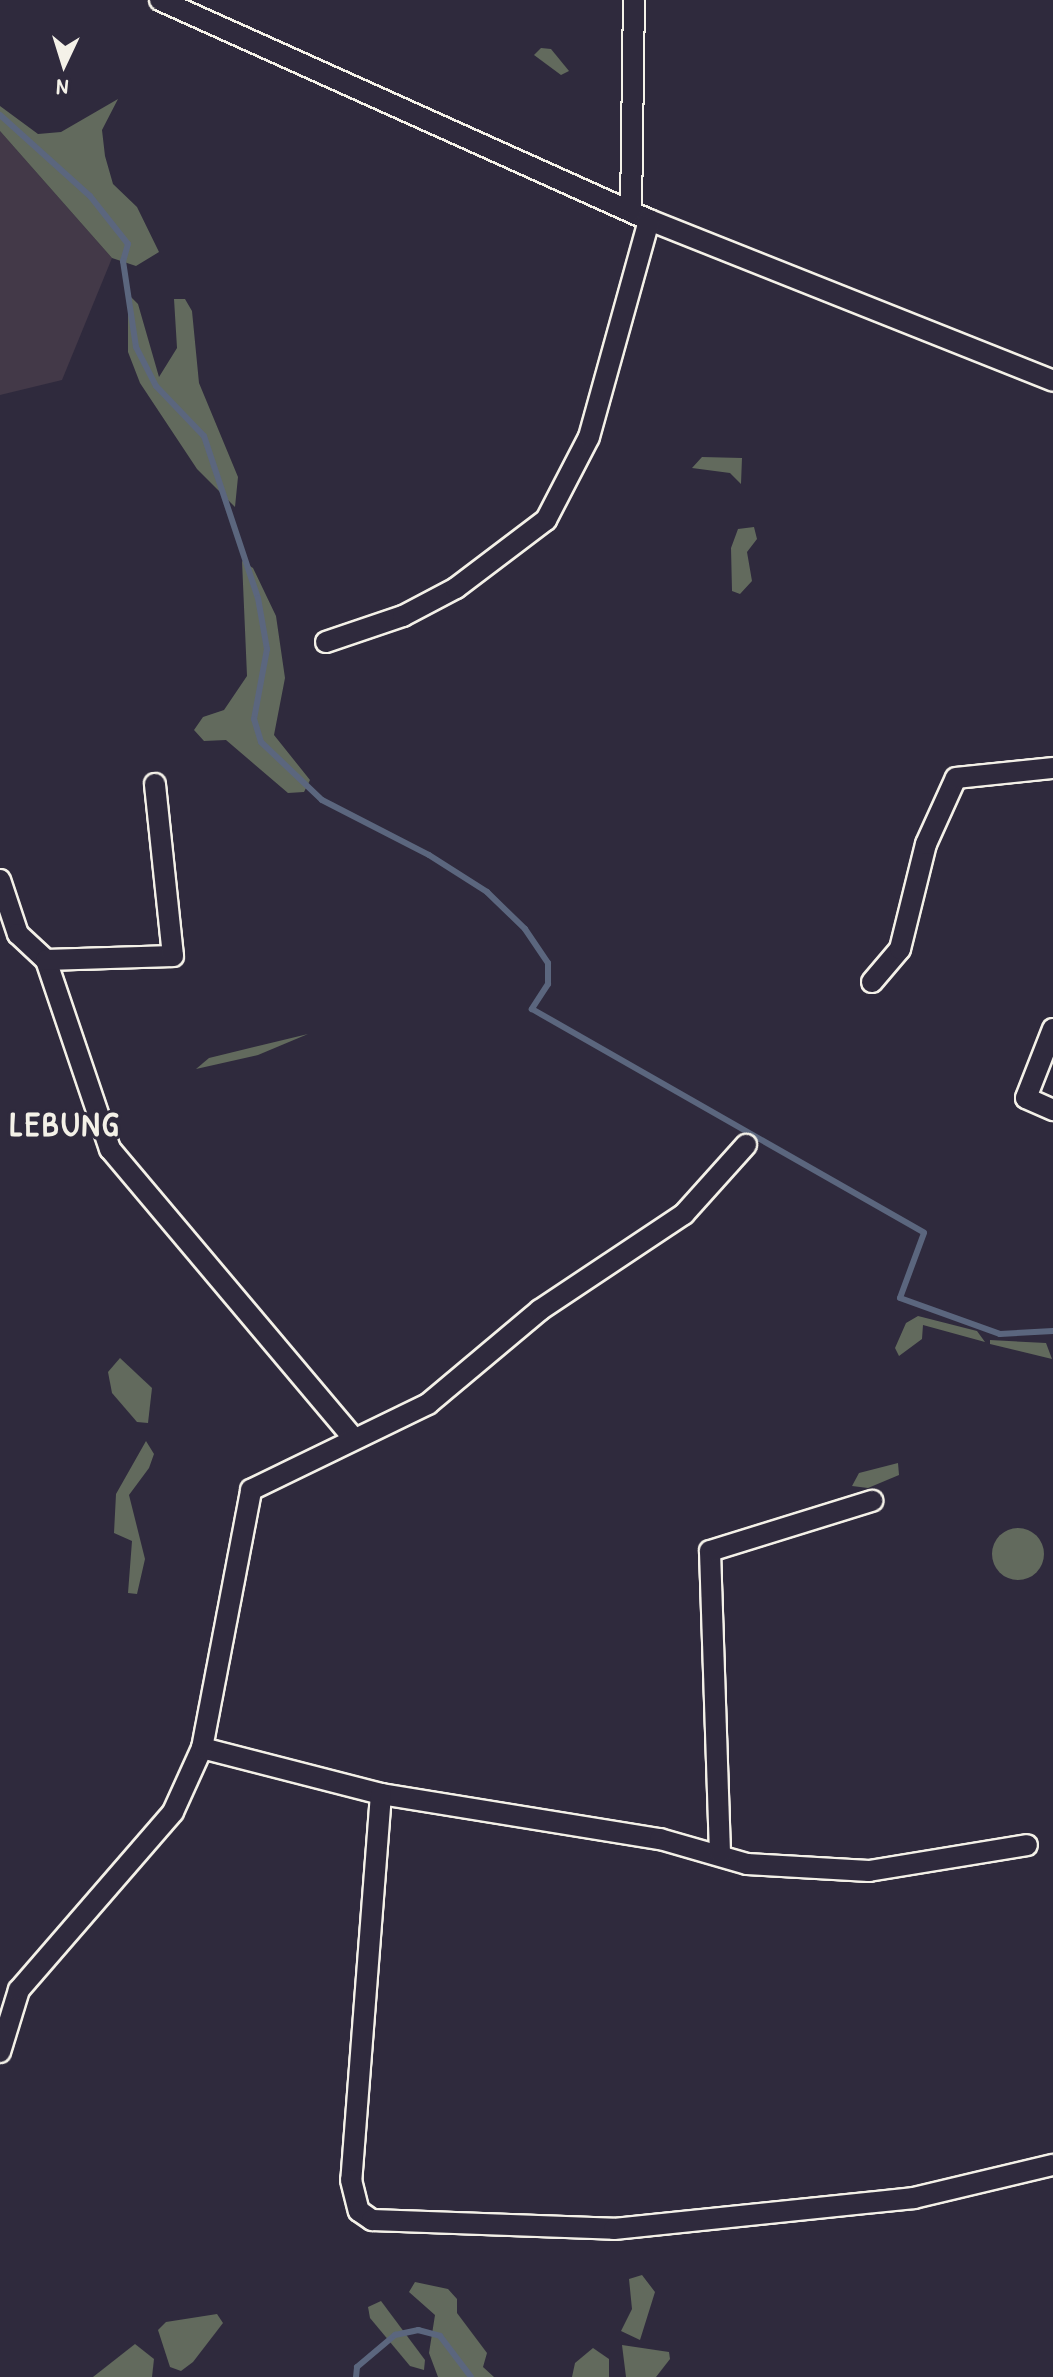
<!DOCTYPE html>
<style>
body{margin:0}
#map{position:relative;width:1053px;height:2377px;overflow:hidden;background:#2f2a3d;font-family:"Patrick Hand",sans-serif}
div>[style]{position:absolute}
.built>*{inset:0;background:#433948}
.green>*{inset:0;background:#626a5d}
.round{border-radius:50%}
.stream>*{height:6px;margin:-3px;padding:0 3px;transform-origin:3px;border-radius:3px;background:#5b667e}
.roads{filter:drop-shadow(2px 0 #f4f1e8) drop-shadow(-2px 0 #f4f1e8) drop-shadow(0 2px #f4f1e8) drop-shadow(0 -2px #f4f1e8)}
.street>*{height:20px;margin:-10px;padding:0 10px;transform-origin:10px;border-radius:10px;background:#2f2a3d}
span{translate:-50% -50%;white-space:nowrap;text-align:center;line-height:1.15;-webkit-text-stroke:6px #2f2a3d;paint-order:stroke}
.district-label{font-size:34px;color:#f4f1e8;font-weight:700;letter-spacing:2px}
.north{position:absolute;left:24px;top:24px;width:80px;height:80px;-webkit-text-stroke:6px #2f2a3d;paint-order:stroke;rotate:184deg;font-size:22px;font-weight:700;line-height:32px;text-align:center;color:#f4f1e8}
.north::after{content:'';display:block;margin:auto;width:28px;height:36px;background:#f4f1e8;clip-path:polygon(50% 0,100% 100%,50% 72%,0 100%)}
</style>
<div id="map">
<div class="built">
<i style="clip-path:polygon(0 131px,112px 258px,62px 380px,0 395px)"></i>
</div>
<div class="green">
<i style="clip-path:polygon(541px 48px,551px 49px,569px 71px,561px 75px,534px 55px)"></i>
<i style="clip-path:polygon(118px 99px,102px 130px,105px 156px,113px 184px,137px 207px,159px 252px,136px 266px,112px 258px,0 131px,0 106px,38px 134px,61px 132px)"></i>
<i style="clip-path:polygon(128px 294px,138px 304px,159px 377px,177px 348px,174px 299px,185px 299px,192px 311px,199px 383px,238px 477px,235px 507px,197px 469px,140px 383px,128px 352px)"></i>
<i style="clip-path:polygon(702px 457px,742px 458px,741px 484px,730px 473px,692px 468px)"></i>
<i style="clip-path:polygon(754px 527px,757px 539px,747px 552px,752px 581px,740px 594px,732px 591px,731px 548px,738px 529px)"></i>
<i style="clip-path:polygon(242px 561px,253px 568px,276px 616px,285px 678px,274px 735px,310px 780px,304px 792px,288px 793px,226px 740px,204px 741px,194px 730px,203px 717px,224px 710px,247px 676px)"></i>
<i style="clip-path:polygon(308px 1034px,258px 1055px,196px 1069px,209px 1058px)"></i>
<i style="clip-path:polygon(918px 1316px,977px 1331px,985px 1342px,923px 1325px,922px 1339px,899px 1356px,895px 1348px,906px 1323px)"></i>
<i style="clip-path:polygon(990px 1340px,1046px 1343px,1052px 1359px,990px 1344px)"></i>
<i style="clip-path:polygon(120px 1358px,152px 1388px,148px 1423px,137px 1422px,112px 1393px,108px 1372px)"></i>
<i style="clip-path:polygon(146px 1441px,154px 1454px,149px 1468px,129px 1495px,145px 1559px,137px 1594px,128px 1593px,132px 1541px,114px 1533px,116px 1494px)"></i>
<i style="clip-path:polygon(898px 1463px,899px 1475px,868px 1488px,852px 1486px,859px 1473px)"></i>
<i class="round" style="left:992px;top:1528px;width:52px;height:52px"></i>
<i style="clip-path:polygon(642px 2275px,655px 2292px,640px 2340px,621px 2331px,632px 2309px,629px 2279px)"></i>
<i style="clip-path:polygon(415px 2282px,448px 2289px,457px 2299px,457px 2313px,487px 2353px,483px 2367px,494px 2377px,438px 2377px,429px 2353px,435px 2315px,409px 2292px)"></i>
<i style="clip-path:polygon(381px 2301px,425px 2360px,424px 2370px,410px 2366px,370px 2318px,368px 2307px)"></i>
<i style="clip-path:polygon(217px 2314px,223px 2323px,193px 2362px,181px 2371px,170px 2367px,158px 2330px,166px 2322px)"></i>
<i style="clip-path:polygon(135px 2344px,154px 2359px,152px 2377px,93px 2377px)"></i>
<i style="clip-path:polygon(622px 2345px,669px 2352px,670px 2359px,656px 2377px,626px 2377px)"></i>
<i style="clip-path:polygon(593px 2348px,609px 2359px,609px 2377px,572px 2377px,575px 2363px)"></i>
</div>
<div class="stream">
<i style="left:0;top:115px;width:121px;rotate:42deg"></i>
<i style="left:90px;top:196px;width:61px;rotate:51.6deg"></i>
<i style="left:128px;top:244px;width:18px;rotate:106deg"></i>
<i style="left:123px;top:261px;width:87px;rotate:81.4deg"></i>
<i style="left:136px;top:347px;width:44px;rotate:62.9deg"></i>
<i style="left:156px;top:386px;width:69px;rotate:46.2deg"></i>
<i style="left:204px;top:436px;width:171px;rotate:71.6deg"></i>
<i style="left:258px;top:598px;width:52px;rotate:80deg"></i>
<i style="left:267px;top:649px;width:71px;rotate:100.5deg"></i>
<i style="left:254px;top:719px;width:24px;rotate:73deg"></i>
<i style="left:261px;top:742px;width:84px;rotate:43.6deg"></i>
<i style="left:322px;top:800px;width:120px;rotate:27.2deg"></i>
<i style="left:429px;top:855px;width:69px;rotate:32.5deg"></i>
<i style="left:487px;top:892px;width:53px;rotate:44.2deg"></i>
<i style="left:525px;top:929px;width:41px;rotate:55.9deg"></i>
<i style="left:548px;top:963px;width:21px;rotate:90deg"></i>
<i style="left:548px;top:984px;width:30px;rotate:123deg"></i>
<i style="left:532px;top:1009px;width:451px;rotate:29.7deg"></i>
<i style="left:924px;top:1233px;width:69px;rotate:110.3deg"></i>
<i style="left:900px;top:1298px;width:106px;rotate:19.8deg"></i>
<i style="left:1000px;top:1334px;width:53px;rotate:-3.2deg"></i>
<i style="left:356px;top:2377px;width:10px;rotate:-84deg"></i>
<i style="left:357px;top:2367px;width:50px;rotate:-40.1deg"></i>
<i style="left:395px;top:2335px;width:24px;rotate:-12deg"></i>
<i style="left:418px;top:2330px;width:23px;rotate:15deg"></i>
<i style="left:440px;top:2336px;width:51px;rotate:52.9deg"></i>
</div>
<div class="roads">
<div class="street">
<i style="left:160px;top:0;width:536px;rotate:24.22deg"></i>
<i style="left:649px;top:220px;width:435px;rotate:21.7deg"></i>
<i style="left:631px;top:211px;width:211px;rotate:-89.2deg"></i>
<i style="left:326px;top:642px;width:81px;rotate:-18.7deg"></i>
<i style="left:403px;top:616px;width:60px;rotate:-27.8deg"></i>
<i style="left:456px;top:588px;width:113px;rotate:-37.1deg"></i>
<i style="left:546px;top:520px;width:93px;rotate:-62.6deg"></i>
<i style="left:589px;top:437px;width:225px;rotate:-74.5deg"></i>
<i style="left:0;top:880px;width:57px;rotate:71.6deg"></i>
<i style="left:18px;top:934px;width:38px;rotate:43deg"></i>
<i style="left:46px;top:960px;width:200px;rotate:71.3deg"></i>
<i style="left:110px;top:1149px;width:378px;rotate:49.9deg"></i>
<i style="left:46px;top:960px;width:127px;rotate:-1.8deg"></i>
<i style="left:173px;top:956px;width:173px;rotate:-96deg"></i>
<i style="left:872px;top:982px;width:43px;rotate:-49.7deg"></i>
<i style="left:900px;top:949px;width:108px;rotate:-76.1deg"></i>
<i style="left:926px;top:844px;width:72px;rotate:-65.6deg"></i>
<i style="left:956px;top:778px;width:98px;rotate:-5.9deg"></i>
<i style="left:1053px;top:1029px;width:74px;rotate:111.4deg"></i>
<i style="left:1026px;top:1098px;width:30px;rotate:24deg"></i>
<i style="left:202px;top:1748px;width:185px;rotate:14.4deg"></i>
<i style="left:381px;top:1794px;width:283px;rotate:9.2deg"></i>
<i style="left:660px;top:1839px;width:91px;rotate:16deg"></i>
<i style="left:747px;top:1864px;width:122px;rotate:3.3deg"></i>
<i style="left:869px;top:1871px;width:160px;rotate:-9.3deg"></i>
<i style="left:381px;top:1794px;width:387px;rotate:94.4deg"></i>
<i style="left:351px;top:2180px;width:32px;rotate:76deg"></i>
<i style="left:359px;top:2211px;width:16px;rotate:35deg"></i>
<i style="left:372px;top:2220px;width:242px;rotate:2.1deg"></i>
<i style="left:614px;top:2229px;width:302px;rotate:-5.9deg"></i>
<i style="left:914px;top:2198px;width:143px;rotate:-13.4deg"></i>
<i style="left:720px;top:1853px;width:302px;rotate:-91.9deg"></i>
<i style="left:710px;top:1551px;width:170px;rotate:-17.2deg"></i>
<i style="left:0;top:2052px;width:65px;rotate:-73deg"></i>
<i style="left:19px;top:1990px;width:235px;rotate:-49.1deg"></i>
<i style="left:173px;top:1812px;width:70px;rotate:-65.6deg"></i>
<i style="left:202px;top:1748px;width:263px;rotate:-79.2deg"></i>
<i style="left:251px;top:1490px;width:197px;rotate:-25.9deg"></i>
<i style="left:428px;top:1404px;width:146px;rotate:-40deg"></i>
<i style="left:540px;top:1310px;width:173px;rotate:-33.7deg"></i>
<i style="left:684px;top:1214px;width:93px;rotate:-48.1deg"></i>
</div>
</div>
<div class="district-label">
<span style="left:65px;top:1125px">LEBUNG</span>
</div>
<div class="north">N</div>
</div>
